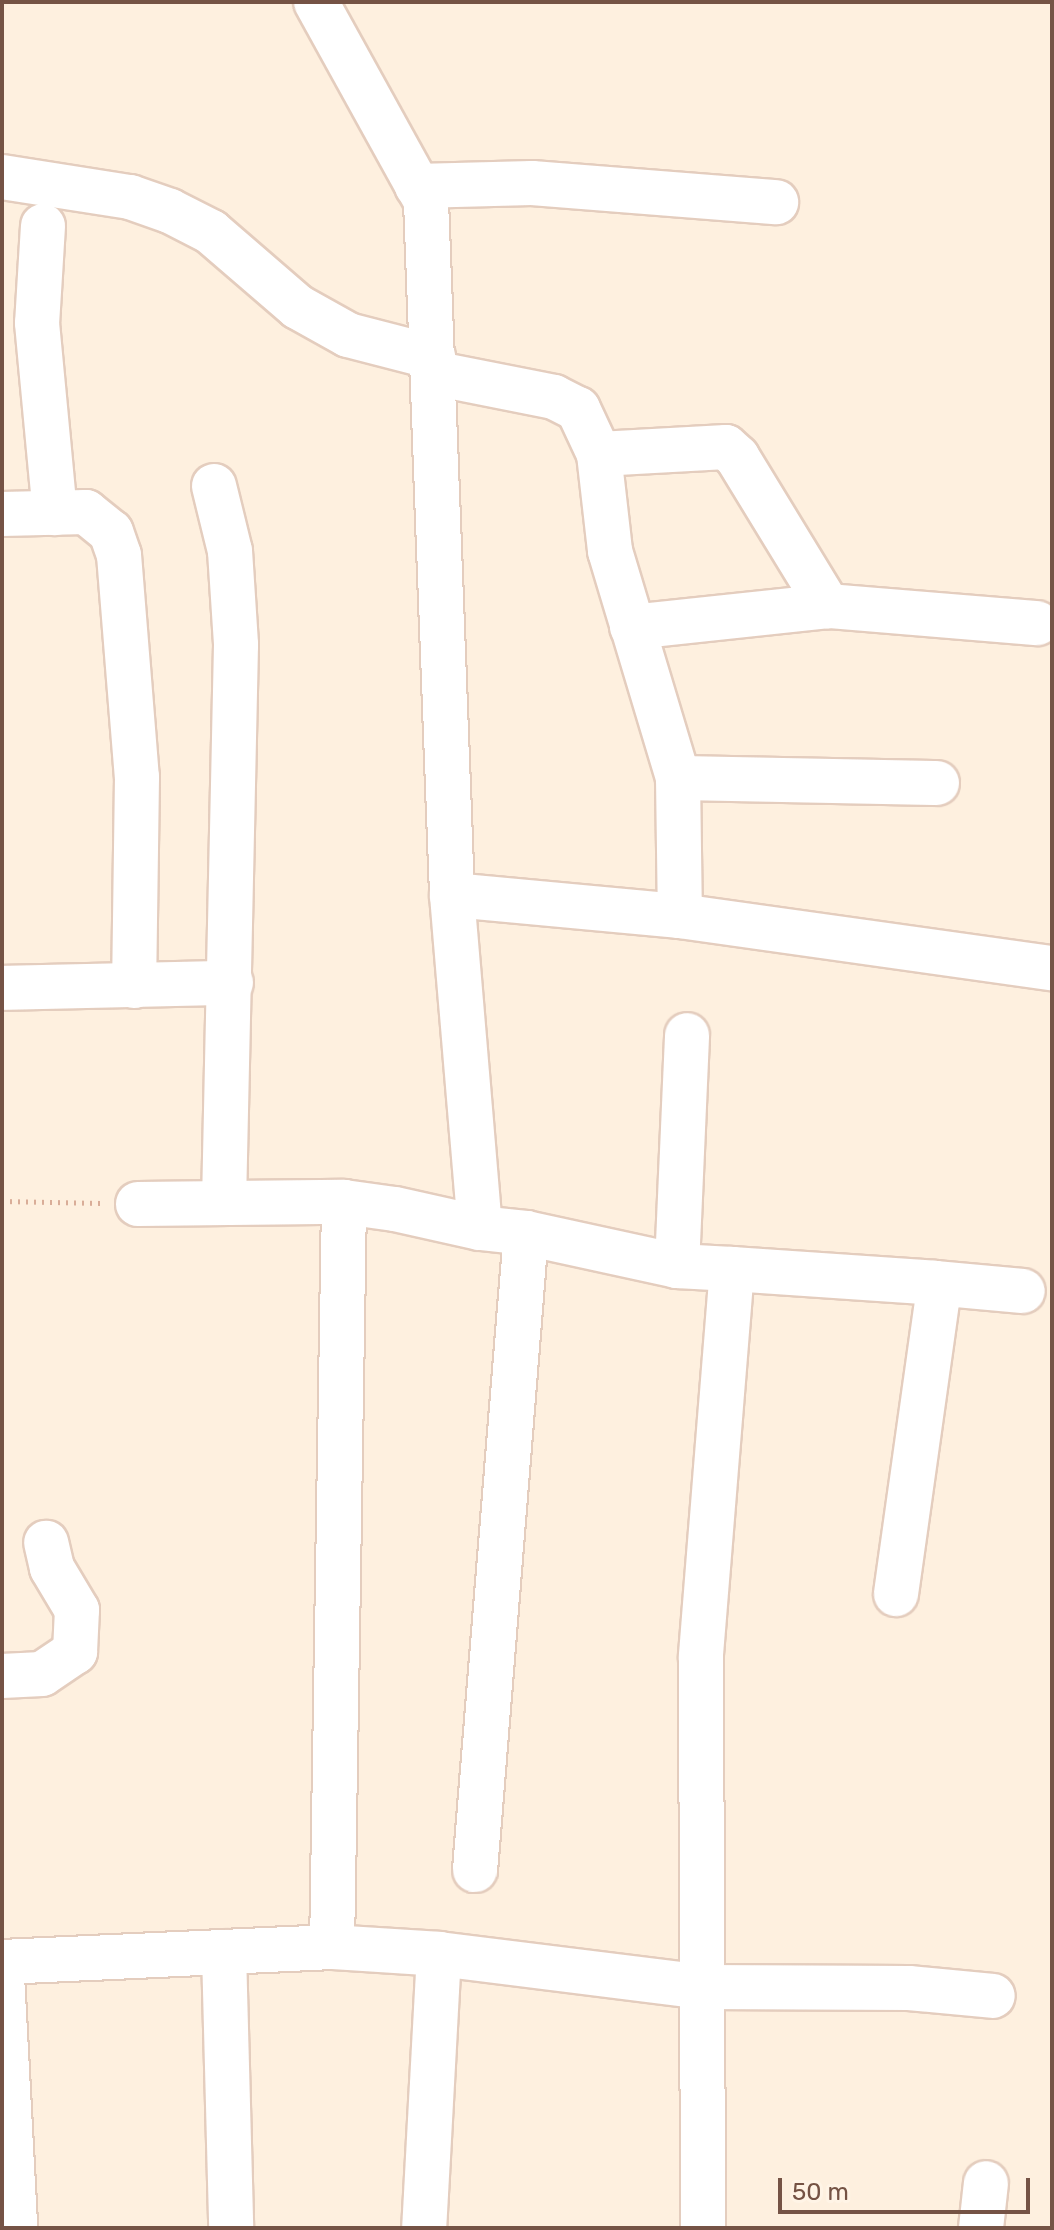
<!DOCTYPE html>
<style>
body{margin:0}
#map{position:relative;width:1054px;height:2230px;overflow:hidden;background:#fef0df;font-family:Rubik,sans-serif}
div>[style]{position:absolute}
.path>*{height:5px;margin-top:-2.5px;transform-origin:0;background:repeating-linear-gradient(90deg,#d9ad98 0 2px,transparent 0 8px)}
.roads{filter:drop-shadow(2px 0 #e4cdbe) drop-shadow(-2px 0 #e4cdbe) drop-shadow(0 2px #e4cdbe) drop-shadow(0 -2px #e4cdbe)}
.minor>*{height:44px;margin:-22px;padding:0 22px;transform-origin:22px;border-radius:22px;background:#fff}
span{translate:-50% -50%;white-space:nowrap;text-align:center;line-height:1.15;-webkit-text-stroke:6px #fff4e6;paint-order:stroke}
.frame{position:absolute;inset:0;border:4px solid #755345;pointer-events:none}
.scale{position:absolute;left:778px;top:2178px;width:252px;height:36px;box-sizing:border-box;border:4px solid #755345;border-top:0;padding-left:10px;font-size:24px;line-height:28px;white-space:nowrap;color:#755345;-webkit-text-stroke:6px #fff4e6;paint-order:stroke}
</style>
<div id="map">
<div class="path">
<i style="left:2px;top:1201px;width:99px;rotate:1.2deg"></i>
</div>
<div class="roads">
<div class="minor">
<i style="left:316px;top:2px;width:227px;rotate:61.1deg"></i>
<i style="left:426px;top:201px;width:694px;rotate:87.85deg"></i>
<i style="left:452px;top:895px;width:334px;rotate:85.2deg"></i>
<i style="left:2px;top:177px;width:130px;rotate:8.9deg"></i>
<i style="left:130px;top:197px;width:42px;rotate:19.3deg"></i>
<i style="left:170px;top:211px;width:46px;rotate:27.1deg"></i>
<i style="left:211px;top:232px;width:115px;rotate:40.8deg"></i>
<i style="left:298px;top:307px;width:57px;rotate:29.2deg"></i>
<i style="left:348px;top:335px;width:88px;rotate:14.5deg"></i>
<i style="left:417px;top:186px;width:115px;rotate:-1.5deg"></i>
<i style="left:532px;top:183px;width:245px;rotate:4.5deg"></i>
<i style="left:43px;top:226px;width:97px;rotate:93.5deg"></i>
<i style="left:37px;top:323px;width:191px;rotate:84.6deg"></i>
<i style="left:433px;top:373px;width:123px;rotate:11.2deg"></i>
<i style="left:554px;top:397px;width:27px;rotate:27deg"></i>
<i style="left:578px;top:409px;width:50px;rotate:65deg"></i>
<i style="left:599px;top:454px;width:98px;rotate:83.5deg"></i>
<i style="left:610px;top:551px;width:237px;rotate:73.3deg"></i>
<i style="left:678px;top:778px;width:138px;rotate:89.2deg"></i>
<i style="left:599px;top:454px;width:127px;rotate:-3.2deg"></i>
<i style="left:726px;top:447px;width:15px;rotate:42deg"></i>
<i style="left:737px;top:457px;width:175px;rotate:58.6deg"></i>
<i style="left:214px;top:486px;width:67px;rotate:76.2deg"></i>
<i style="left:230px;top:551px;width:94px;rotate:86.3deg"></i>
<i style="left:236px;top:645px;width:557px;rotate:91.23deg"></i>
<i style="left:2px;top:514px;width:84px;rotate:-1.4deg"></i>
<i style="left:86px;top:512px;width:32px;rotate:39deg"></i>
<i style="left:111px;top:532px;width:24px;rotate:71deg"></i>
<i style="left:119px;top:555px;width:223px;rotate:85.4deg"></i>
<i style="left:137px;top:777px;width:209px;rotate:90.8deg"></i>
<i style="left:632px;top:627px;width:197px;rotate:-6.1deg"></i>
<i style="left:828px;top:606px;width:210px;rotate:4.7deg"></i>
<i style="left:678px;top:778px;width:259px;rotate:1.1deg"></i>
<i style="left:452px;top:895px;width:229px;rotate:5.3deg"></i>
<i style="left:680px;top:916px;width:376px;rotate:8deg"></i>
<i style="left:2px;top:988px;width:229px;rotate:-1.3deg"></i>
<i style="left:344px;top:1202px;width:745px;rotate:90.92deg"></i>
<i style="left:332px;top:1947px;width:107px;rotate:3.7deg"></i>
<i style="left:439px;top:1954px;width:274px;rotate:93.1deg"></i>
<i style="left:138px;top:1204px;width:206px;rotate:-0.6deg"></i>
<i style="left:344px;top:1202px;width:51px;rotate:7.8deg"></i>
<i style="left:395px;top:1209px;width:87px;rotate:12.6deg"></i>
<i style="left:480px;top:1228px;width:46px;rotate:6.2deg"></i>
<i style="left:526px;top:1233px;width:155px;rotate:12.3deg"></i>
<i style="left:677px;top:1266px;width:55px;rotate:3.1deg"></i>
<i style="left:732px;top:1269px;width:389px;rotate:94.6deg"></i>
<i style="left:701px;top:1657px;width:571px;rotate:89.8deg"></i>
<i style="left:677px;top:1266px;width:231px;rotate:-87.5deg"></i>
<i style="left:732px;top:1269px;width:203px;rotate:3.9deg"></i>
<i style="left:935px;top:1283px;width:19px;rotate:84deg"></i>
<i style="left:937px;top:1302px;width:295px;rotate:98deg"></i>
<i style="left:935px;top:1283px;width:88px;rotate:5.2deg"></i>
<i style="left:2px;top:1676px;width:40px;rotate:-2.9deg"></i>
<i style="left:42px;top:1674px;width:40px;rotate:-34deg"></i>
<i style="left:75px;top:1652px;width:42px;rotate:-87.3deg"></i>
<i style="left:77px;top:1610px;width:49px;rotate:-120.8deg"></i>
<i style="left:52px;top:1568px;width:26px;rotate:-103deg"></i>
<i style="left:475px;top:1870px;width:639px;rotate:-85.42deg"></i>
<i style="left:224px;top:1952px;width:276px;rotate:88.5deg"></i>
<i style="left:439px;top:1954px;width:266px;rotate:7.1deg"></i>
<i style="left:703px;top:1987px;width:206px;rotate:0.3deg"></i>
<i style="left:909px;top:1988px;width:84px;rotate:5.4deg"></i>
<i style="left:2px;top:1962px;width:330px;rotate:-2.6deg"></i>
<i style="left:2px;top:1976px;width:252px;rotate:87deg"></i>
<i style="left:981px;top:2228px;width:45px;rotate:-83.7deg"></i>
</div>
</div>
<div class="frame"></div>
<div class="scale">50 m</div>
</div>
